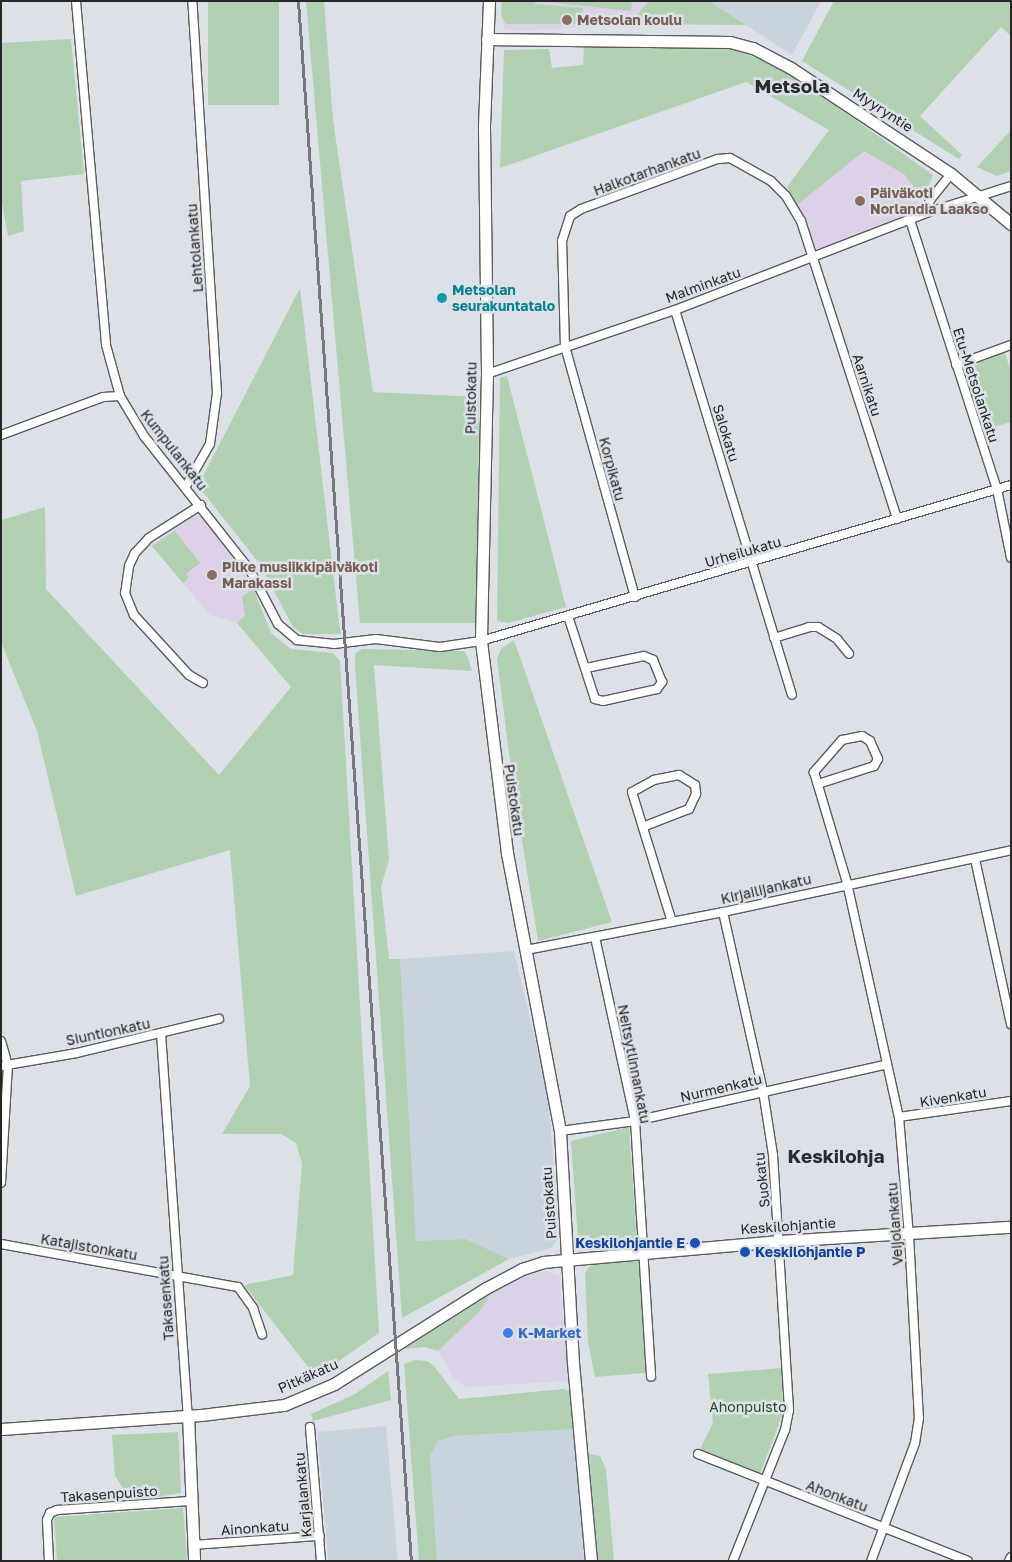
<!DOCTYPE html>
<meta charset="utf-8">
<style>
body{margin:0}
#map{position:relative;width:1012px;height:1562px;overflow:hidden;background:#dce0e7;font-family:"Golos Text",sans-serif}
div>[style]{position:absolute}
.commercial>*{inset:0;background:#dad2e7}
.built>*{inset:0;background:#c9d3de;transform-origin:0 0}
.education>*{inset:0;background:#dcd1e6}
.green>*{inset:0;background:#b2d1b2;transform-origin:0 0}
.roads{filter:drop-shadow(1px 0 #595d62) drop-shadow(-1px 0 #595d62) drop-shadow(0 1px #595d62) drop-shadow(0 -1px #595d62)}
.street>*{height:8px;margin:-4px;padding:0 4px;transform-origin:4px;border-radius:4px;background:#fff}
.secondary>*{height:11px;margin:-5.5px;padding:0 5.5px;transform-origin:5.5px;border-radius:5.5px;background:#fff}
.rail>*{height:3px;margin:-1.5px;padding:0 1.5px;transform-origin:1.5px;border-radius:1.5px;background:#75787c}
.dots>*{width:14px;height:14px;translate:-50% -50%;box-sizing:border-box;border:2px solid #dce0e7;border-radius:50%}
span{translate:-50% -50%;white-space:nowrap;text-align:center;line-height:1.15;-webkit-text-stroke:5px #dce0e7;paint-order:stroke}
.education-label{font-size:14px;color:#785e54;font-weight:700}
.left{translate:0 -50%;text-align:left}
.street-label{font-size:14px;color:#252729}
.culture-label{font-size:14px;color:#0d838f;font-weight:700}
.transit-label{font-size:14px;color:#164399;font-weight:700}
.right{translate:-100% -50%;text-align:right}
.shop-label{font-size:14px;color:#366cbe;font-weight:700}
.park-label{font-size:14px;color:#1d5122}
.district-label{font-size:19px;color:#292d31;font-weight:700}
.frame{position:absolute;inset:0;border:2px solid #252729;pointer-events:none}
</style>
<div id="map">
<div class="commercial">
<i style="clip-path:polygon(547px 1271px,559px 1276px,569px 1381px,466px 1387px,455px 1379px,438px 1351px,479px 1312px,490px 1295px,523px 1277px)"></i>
</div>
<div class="built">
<i style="clip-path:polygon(709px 1px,821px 1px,792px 55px)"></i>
<i style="clip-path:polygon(514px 951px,548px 1094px,558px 1221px,556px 1243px,551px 1248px,509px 1259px,466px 1239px,416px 1242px,400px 959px)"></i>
<i style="left:386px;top:1426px;width:135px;height:69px;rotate:85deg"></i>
<i style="clip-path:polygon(576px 1429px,584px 1561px,437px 1561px,430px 1456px,438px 1441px,454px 1436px)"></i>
</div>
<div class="education">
<i style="clip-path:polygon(501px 1px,649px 1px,629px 24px,517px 31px,504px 28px)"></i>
<i style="clip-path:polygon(864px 150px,904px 174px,922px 198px,907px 215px,827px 249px,819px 249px,813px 245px,797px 205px)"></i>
<i style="clip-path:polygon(199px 513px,243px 568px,253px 588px,242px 597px,245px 617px,237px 623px,210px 615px,151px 545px)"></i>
</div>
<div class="green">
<i style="left:208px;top:1px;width:71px;height:104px"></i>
<i style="clip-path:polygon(306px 1px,324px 1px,333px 120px,373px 392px,479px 397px,478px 623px,360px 623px)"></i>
<i style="clip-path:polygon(502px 1px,535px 1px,535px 4px,583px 8px,582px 24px,506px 24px,501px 15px)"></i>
<i style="clip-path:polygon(538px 1px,632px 1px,631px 11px)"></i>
<i style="clip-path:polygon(649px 1px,709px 1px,746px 25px,629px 24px)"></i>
<i style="clip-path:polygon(834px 1px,1011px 1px,1011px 36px,1001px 27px,920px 116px,962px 155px,959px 159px,802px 61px)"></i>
<i style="clip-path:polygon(71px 39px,84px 174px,21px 181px,24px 231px,8px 236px,1px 198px,1px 43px)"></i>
<i style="clip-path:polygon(584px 46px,730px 48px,781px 67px,933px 175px,928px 188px,922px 198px,904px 174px,864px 151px,797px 205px,787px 187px,829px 130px,746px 82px,500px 168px,504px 50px,549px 49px,552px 68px,583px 65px)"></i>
<i style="clip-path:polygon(1011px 130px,1011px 171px,997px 176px,977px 167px)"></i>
<i style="clip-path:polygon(300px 288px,339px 623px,341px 634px,303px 634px,293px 627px,259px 563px,198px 486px)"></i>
<i style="clip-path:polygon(1004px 351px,1011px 371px,1011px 422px,987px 429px,967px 367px,970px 362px)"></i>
<i style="clip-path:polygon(507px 376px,566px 607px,508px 623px,497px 621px,500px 378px)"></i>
<i style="clip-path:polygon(45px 507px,46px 589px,219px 775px,291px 687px,237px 623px,245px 616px,242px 597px,253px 588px,271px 633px,291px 649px,333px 653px,340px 661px,379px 1333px,316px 1377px,244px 1285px,293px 1275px,302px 1164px,296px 1143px,281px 1134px,222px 1134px,250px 1086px,230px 850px,76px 896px,37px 731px,1px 642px,1px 520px)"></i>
<i style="clip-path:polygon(175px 531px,200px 563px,186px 574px,189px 578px,183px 583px,152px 546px)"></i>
<i style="clip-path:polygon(514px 640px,612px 922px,538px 941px,512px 777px,497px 659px,501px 649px)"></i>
<i style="clip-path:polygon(362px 649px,464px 651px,468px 658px,472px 671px,374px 665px,389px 860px,381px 887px,389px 959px,400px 959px,416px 1241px,466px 1239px,509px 1259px,402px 1318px,355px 667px,355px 654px)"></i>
<i style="clip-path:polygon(629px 1127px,637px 1246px,588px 1248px,578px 1240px,571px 1141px)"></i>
<i style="clip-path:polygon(631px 1261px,642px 1262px,647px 1370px,644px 1373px,595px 1377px,588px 1342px,585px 1273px,592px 1263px)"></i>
<i style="clip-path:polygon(490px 1295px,479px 1312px,438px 1351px,425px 1347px,404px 1349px)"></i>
<i style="clip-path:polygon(416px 1360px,427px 1361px,434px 1366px,459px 1399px,564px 1389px,571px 1392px,576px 1429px,454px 1436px,438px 1441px,430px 1456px,437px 1561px,419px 1561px,404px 1364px)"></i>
<i style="clip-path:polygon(782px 1368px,783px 1413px,760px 1474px,700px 1449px,713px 1423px,708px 1374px)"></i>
<i style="clip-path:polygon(388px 1371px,391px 1400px,313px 1421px,311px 1414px,355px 1394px)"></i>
<i style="clip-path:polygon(178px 1432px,181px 1493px,151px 1498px,128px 1496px,115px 1476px,112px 1435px)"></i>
<i style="clip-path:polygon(589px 1454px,600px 1456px,606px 1470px,614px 1561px,597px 1561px)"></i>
<i style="clip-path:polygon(183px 1508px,187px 1561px,57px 1561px,54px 1517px)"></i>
</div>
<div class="roads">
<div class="street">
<i style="left:76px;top:1px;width:345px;rotate:85deg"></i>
<i style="left:106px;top:345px;width:53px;rotate:74.6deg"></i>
<i style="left:120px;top:396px;width:47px;rotate:59deg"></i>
<i style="left:144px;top:436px;width:171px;rotate:51.7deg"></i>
<i style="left:250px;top:570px;width:61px;rotate:62.6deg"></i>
<i style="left:278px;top:624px;width:25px;rotate:40deg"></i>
<i style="left:297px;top:640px;width:37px;rotate:6deg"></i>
<i style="left:334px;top:644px;width:42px;rotate:-6.8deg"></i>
<i style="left:376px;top:639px;width:64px;rotate:7.1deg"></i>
<i style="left:440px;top:647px;width:41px;rotate:-8.3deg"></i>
<i style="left:481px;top:641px;width:552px;rotate:-16.4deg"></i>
<i style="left:926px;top:213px;width:14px;rotate:-73deg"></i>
<i style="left:930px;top:200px;width:33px;rotate:-51deg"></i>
<i style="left:910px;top:220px;width:283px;rotate:72.1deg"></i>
<i style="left:997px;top:489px;width:70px;rotate:78.5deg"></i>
<i style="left:675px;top:310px;width:402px;rotate:73.1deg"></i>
<i style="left:956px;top:365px;width:59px;rotate:-20deg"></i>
<i style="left:487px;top:374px;width:199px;rotate:-18.8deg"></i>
<i style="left:675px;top:310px;width:269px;rotate:-21.1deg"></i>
<i style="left:926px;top:213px;width:89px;rotate:-17.6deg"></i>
<i style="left:1px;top:435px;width:109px;rotate:-20.4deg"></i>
<i style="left:103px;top:397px;width:17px;rotate:-3deg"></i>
<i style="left:186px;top:486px;width:48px;rotate:-60.3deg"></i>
<i style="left:210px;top:444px;width:51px;rotate:-82.2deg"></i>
<i style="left:217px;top:393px;width:393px;rotate:-93.6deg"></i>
<i style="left:201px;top:505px;width:62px;rotate:147.6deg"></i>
<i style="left:149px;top:538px;width:21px;rotate:133deg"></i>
<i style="left:135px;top:553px;width:14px;rotate:115deg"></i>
<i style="left:129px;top:566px;width:27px;rotate:98deg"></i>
<i style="left:125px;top:593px;width:24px;rotate:68deg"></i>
<i style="left:134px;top:615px;width:81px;rotate:47.5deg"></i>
<i style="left:189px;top:675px;width:16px;rotate:30deg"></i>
<i style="left:635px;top:597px;width:260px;rotate:-105.6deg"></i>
<i style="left:565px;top:347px;width:106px;rotate:-91.6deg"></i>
<i style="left:562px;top:241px;width:26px;rotate:-72deg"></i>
<i style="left:570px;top:216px;width:13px;rotate:-32deg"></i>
<i style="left:581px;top:209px;width:146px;rotate:-20.1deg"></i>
<i style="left:718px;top:159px;width:12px;rotate:-5deg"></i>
<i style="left:730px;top:158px;width:47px;rotate:29.3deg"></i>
<i style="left:771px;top:181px;width:21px;rotate:45deg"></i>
<i style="left:786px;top:196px;width:29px;rotate:59deg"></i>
<i style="left:801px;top:221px;width:313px;rotate:72.1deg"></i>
<i style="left:568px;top:616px;width:87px;rotate:72deg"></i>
<i style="left:595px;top:699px;width:8px;rotate:14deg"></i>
<i style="left:603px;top:701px;width:55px;rotate:-12.5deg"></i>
<i style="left:657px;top:689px;width:9px;rotate:-54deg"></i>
<i style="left:662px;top:682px;width:24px;rotate:-112deg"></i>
<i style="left:653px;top:660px;width:10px;rotate:-156deg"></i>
<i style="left:644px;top:656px;width:59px;rotate:168.3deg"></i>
<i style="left:774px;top:638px;width:37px;rotate:-17deg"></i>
<i style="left:809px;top:627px;width:9px"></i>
<i style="left:818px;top:627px;width:22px;rotate:32deg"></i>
<i style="left:837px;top:639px;width:19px;rotate:51deg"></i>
<i style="left:818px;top:784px;width:59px;rotate:-17.8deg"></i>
<i style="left:874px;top:766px;width:8px;rotate:-60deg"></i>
<i style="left:878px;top:759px;width:20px;rotate:-114deg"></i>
<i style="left:870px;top:741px;width:9px;rotate:-148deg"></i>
<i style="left:862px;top:736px;width:20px;rotate:169deg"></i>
<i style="left:842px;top:740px;width:43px;rotate:131.2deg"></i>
<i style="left:814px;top:772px;width:116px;rotate:73.4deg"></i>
<i style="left:847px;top:883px;width:240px;rotate:77.5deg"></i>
<i style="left:899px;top:1117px;width:118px;rotate:85.2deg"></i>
<i style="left:909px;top:1235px;width:183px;rotate:86.9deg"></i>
<i style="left:919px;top:1418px;width:25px;rotate:99deg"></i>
<i style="left:915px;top:1443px;width:126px;rotate:110.4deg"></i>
<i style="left:645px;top:826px;width:47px;rotate:-21.1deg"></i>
<i style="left:689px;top:809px;width:17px;rotate:-65deg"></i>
<i style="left:696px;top:794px;width:9px;rotate:-96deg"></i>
<i style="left:695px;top:785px;width:19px;rotate:-148deg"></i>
<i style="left:679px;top:775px;width:25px;rotate:169deg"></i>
<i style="left:654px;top:780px;width:25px;rotate:151deg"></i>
<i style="left:632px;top:792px;width:136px;rotate:72.9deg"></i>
<i style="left:975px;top:859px;width:169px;rotate:77.7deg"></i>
<i style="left:723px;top:912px;width:183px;rotate:77.4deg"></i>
<i style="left:763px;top:1091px;width:65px;rotate:81.1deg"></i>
<i style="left:773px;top:1155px;width:256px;rotate:86.4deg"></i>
<i style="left:789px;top:1410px;width:20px;rotate:101deg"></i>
<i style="left:785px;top:1430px;width:141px;rotate:111.7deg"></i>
<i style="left:595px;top:937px;width:188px;rotate:77.7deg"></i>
<i style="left:635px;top:1121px;width:256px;rotate:86.4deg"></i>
<i style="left:526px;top:950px;width:201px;rotate:-10.9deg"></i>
<i style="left:723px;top:912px;width:295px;rotate:-12.1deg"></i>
<i style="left:161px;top:1033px;width:383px;rotate:86deg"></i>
<i style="left:1px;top:1041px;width:25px;rotate:74deg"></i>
<i style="left:8px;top:1065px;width:118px;rotate:93.4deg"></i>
<i style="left:1px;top:1066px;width:77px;rotate:-9.7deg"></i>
<i style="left:77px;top:1053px;width:146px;rotate:-13.5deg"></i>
<i style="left:899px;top:1117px;width:113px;rotate:-8.1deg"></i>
<i style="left:560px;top:1131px;width:76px;rotate:-7.6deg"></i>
<i style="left:635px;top:1121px;width:258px;rotate:-12.7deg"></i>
<i style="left:1px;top:1244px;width:241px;rotate:10.3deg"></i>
<i style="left:238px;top:1287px;width:26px;rotate:54deg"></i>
<i style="left:253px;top:1308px;width:28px;rotate:71deg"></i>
<i style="left:310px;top:1427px;width:134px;rotate:85.3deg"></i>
<i style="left:698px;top:1454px;width:290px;rotate:21.6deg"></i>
<i style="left:193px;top:1545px;width:127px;rotate:-4.1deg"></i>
<i style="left:49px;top:1561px;width:41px;rotate:-92.8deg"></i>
<i style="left:47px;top:1520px;width:8px;rotate:-67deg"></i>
<i style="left:50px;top:1513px;width:8px;rotate:-23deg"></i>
<i style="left:57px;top:1510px;width:133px;rotate:-3.9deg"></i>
<i style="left:1009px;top:1561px;width:4px;rotate:-63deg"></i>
</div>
<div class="secondary">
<i style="left:489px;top:1px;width:126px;rotate:92.3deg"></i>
<i style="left:484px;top:127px;width:247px;rotate:89.3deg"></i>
<i style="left:487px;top:374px;width:267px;rotate:91.3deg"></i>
<i style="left:481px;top:641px;width:214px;rotate:83deg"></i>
<i style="left:507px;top:853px;width:283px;rotate:79.2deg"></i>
<i style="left:560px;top:1131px;width:232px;rotate:86.8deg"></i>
<i style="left:573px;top:1363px;width:199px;rotate:84.8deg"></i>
<i style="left:487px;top:39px;width:243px;rotate:0.7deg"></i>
<i style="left:730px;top:42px;width:24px;rotate:15deg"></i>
<i style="left:753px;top:48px;width:43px;rotate:27.8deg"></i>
<i style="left:791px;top:68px;width:192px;rotate:33.5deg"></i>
<i style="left:951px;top:174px;width:78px;rotate:39.8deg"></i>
<i style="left:188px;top:1415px;width:146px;rotate:87.6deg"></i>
<i style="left:1px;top:1429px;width:200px;rotate:-4deg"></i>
<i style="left:201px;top:1415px;width:84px;rotate:-6.9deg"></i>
<i style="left:284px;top:1405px;width:54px;rotate:-22.8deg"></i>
<i style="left:334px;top:1384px;width:180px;rotate:-32.3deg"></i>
<i style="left:486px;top:1288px;width:41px;rotate:-27.8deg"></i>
<i style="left:522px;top:1269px;width:22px;rotate:-18deg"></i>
<i style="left:543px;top:1262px;width:237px;rotate:-5.1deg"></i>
<i style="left:779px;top:1241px;width:232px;rotate:-3.5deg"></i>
</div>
</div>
<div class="rail">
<i style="left:298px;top:1px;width:1564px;rotate:85.86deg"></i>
</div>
<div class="dots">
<i style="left:567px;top:20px;background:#8d6e63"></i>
<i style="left:860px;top:201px;background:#8d6e63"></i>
<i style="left:442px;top:298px;background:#0f9aa8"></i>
<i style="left:212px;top:575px;background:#8d6e63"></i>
<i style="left:695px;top:1243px;background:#1a4fb4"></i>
<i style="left:745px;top:1252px;background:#1a4fb4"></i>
<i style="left:508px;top:1333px;background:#3f7fe0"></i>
</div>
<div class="education-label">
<span class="left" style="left:577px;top:20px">Metsolan koulu</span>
<span class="left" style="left:870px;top:201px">Päiväkoti<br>Norlandia Laakso</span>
<span class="left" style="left:222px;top:575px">Pilke musiikkipäiväkoti<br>Marakassi</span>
</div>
<div class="street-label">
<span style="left:883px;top:110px;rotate:33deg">Myyryntie</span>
<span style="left:647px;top:172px;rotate:-20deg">Halkotarhankatu</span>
<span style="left:195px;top:248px;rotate:-94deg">Lehtolankatu</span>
<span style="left:703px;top:285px;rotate:-20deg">Malminkatu</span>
<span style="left:867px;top:385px;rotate:72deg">Aarnikatu</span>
<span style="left:976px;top:385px;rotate:72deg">Etu-Metsolankatu</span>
<span style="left:471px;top:398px;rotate:-89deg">Puistokatu</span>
<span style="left:726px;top:433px;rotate:73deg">Salokatu</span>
<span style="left:174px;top:450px;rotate:52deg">Kumpulankatu</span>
<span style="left:612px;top:469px;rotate:75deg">Korpikatu</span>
<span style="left:743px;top:552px;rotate:-16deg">Urheilukatu</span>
<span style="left:514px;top:800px;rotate:82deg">Puistokatu</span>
<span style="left:766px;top:889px;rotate:-13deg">Kirjailijankatu</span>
<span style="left:108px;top:1032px;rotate:-12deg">Siuntionkatu</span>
<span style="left:634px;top:1064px;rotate:79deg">Neitsytlinnankatu</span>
<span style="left:721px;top:1088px;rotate:-13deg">Nurmenkatu</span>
<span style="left:953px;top:1097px;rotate:-9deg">Kivenkatu</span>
<span style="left:762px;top:1180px;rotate:-96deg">Suokatu</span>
<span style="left:549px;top:1203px;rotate:-94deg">Puistokatu</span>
<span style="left:895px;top:1224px;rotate:-94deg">Veijolankatu</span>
<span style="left:788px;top:1226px;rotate:-4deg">Keskilohjantie</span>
<span style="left:89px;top:1247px;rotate:10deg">Katajistonkatu</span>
<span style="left:166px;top:1298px;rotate:-94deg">Takasenkatu</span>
<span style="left:308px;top:1376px;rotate:-24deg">Pitkäkatu</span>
<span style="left:109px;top:1494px;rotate:-4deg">Takasenpuisto</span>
<span style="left:303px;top:1495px;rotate:-95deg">Karjalankatu</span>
<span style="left:837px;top:1496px;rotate:21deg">Ahonkatu</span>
<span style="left:255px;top:1528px;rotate:-4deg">Ainonkatu</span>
</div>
<div class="culture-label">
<span class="left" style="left:452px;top:298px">Metsolan<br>seurakuntatalo</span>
</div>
<div class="transit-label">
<span class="right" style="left:685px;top:1243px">Keskilohjantie E</span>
<span class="left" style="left:755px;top:1252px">Keskilohjantie P</span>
</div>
<div class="shop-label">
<span class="left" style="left:518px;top:1333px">K-Market</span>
</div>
<div class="park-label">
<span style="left:748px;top:1407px">Ahonpuisto</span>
</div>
<div class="district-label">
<span style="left:792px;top:86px">Metsola</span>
<span style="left:836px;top:1156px">Keskilohja</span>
</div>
<div class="frame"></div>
</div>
